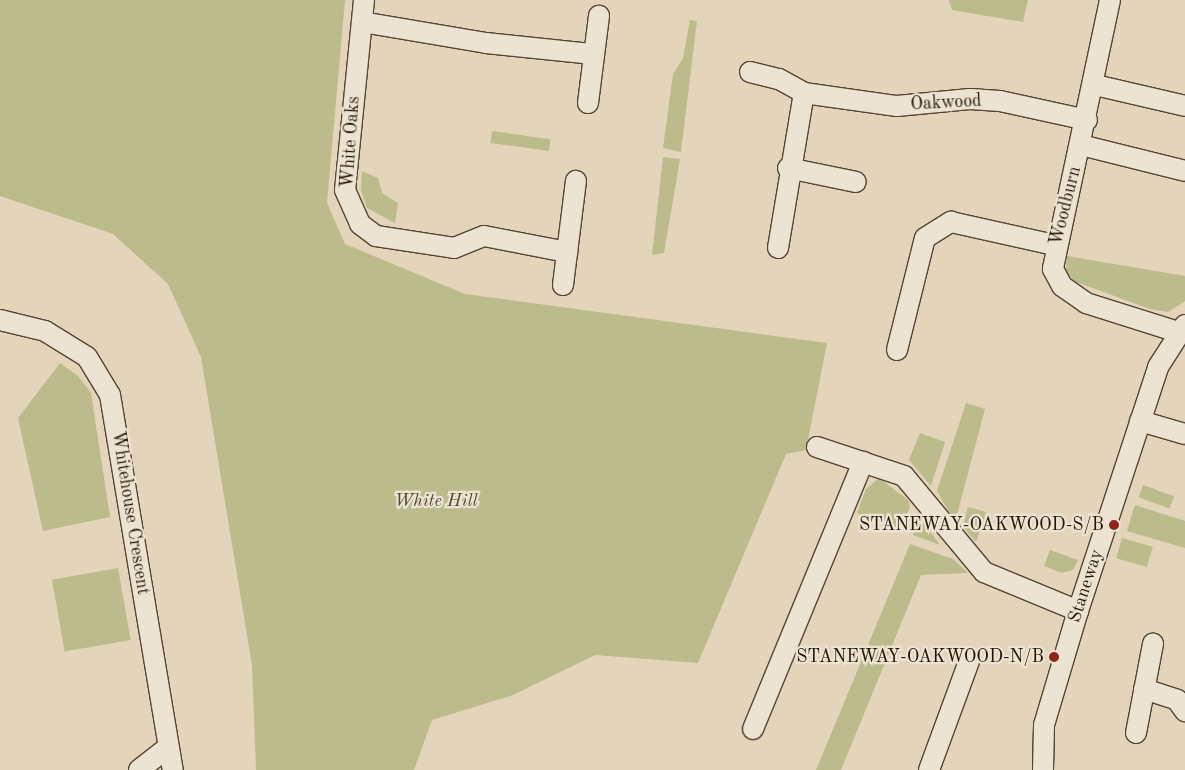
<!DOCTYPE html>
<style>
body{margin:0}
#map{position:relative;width:1185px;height:770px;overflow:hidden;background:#e4d4ba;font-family:"Old Standard TT",serif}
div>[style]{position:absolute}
.green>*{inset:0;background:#bbbb8b;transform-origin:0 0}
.roads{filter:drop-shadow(1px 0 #544431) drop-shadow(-1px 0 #544431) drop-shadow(0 1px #544431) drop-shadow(0 -1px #544431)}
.minor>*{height:20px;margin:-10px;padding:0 10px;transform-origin:10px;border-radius:10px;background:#ede3d2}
.dots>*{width:14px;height:14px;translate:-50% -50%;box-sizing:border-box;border:2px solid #ede3d2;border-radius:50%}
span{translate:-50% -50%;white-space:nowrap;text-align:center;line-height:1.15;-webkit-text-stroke:4.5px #ede3d2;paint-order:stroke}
.street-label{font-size:18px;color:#241403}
.park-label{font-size:18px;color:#51462c;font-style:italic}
.poi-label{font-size:18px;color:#241403}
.right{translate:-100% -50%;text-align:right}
</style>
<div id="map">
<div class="green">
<i style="clip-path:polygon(0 0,345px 0,327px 203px,345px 244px,465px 294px,827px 343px,806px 450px,786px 454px,698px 663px,595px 655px,513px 695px,432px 720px,414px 770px,256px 770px,252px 665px,201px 357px,168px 284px,113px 234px,0 196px)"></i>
<i style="clip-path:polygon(949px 0,1028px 0,1023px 22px,952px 10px)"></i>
<i style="clip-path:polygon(690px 20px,697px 21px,681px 152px,663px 148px,673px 74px,683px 58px)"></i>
<i style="left:492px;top:131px;width:59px;height:12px;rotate:8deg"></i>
<i style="clip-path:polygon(663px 157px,680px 159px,664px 253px,652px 255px)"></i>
<i style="clip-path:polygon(362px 171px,378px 178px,382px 193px,398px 203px,395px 223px,367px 208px,361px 190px)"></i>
<i style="clip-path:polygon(1067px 256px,1185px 276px,1185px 301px,1168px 312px,1150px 309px,1076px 282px,1066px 272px)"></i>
<i style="clip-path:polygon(60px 363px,78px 376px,91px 393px,110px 517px,43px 531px,18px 418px)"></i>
<i style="clip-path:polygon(966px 403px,985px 409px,955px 522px,937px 491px)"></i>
<i style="clip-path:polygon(920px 433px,945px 442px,931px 486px,909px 460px)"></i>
<i style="clip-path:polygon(879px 478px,908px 500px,910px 507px,900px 531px,857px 513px,866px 489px)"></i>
<i style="left:1143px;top:485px;width:33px;height:13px;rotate:20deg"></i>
<i style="clip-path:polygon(1135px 505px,1185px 521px,1185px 548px,1127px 531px)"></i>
<i style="clip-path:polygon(968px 507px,986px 512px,976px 542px,963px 527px)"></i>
<i style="clip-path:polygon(921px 518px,921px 519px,940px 545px,913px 535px)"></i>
<i style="left:1122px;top:538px;width:32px;height:21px;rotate:16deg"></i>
<i style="clip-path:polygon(910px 544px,953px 559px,968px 573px,921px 575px,841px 770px,816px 770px)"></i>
<i style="clip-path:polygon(1050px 550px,1078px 560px,1073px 570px,1062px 573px,1044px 566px)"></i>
<i style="left:118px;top:568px;width:73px;height:67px;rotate:80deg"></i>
</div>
<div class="roads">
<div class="minor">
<i style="left:364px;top:0;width:191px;rotate:95.7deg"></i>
<i style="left:345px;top:190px;width:37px;rotate:66deg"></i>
<i style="left:360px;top:224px;width:20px;rotate:37deg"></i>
<i style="left:376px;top:236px;width:79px;rotate:8.7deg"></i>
<i style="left:454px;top:248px;width:32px;rotate:-22deg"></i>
<i style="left:484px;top:236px;width:85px;rotate:10.9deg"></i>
<i style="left:1110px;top:0;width:275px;rotate:102deg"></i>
<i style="left:1053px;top:269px;width:19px;rotate:62deg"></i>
<i style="left:1062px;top:286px;width:29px;rotate:35deg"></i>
<i style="left:1086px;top:303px;width:96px;rotate:17.5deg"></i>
<i style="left:362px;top:22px;width:126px;rotate:9.6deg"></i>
<i style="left:486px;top:43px;width:108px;rotate:5.9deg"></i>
<i style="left:750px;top:72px;width:30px;rotate:14deg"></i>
<i style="left:779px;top:79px;width:29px;rotate:29deg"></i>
<i style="left:804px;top:93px;width:94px;rotate:8deg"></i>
<i style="left:897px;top:106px;width:73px;rotate:-5.5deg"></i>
<i style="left:970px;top:99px;width:30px;rotate:4deg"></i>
<i style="left:1000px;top:101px;width:89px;rotate:12.3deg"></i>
<i style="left:1095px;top:85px;width:92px;rotate:13.1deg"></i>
<i style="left:588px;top:103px;width:88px;rotate:-82.8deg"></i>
<i style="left:1081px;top:145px;width:107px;rotate:14deg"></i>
<i style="left:788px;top:168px;width:69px;rotate:11.6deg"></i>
<i style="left:778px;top:248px;width:157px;rotate:-80.5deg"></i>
<i style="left:563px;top:285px;width:105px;rotate:-82.9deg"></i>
<i style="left:0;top:320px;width:46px;rotate:13.7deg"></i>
<i style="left:45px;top:331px;width:49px;rotate:31.8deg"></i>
<i style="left:87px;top:357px;width:44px;rotate:58.8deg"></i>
<i style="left:110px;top:395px;width:380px;rotate:80.5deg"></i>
<i style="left:897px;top:350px;width:115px;rotate:-76deg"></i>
<i style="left:925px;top:238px;width:31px;rotate:-32deg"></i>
<i style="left:951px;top:222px;width:107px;rotate:12.5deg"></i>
<i style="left:1140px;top:421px;width:47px;rotate:16.1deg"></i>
<i style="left:817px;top:447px;width:92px;rotate:18.4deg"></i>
<i style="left:904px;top:476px;width:125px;rotate:50.2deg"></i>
<i style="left:984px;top:572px;width:102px;rotate:22.5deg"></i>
<i style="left:1144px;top:689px;width:35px;rotate:18deg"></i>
<i style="left:1177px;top:700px;width:14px;rotate:54deg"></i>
<i style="left:753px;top:729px;width:289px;rotate:-67.6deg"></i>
<i style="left:1136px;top:733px;width:91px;rotate:-79.2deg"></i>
<i style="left:139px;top:770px;width:37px;rotate:-38deg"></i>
<i style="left:929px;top:770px;width:116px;rotate:-69.8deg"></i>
<i style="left:1043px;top:770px;width:45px;rotate:-88.7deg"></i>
<i style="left:1044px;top:725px;width:119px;rotate:-73.4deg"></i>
<i style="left:1078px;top:611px;width:257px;rotate:-71.8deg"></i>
<i style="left:1158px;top:367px;width:50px;rotate:-57.3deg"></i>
</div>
</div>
<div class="dots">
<i style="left:1114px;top:525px;background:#8f2418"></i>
<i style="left:1054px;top:657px;background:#8f2418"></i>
</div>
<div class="street-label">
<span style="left:946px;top:103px;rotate:-3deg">Oakwood</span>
<span style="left:351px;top:142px;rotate:-86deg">White Oaks</span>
<span style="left:1066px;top:206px;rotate:-76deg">Woodburn</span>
<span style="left:130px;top:513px;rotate:81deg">Whitehouse Crescent</span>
<span style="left:1086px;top:586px;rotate:-72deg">Staneway</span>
</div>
<div class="park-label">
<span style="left:436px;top:501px">White Hill</span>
</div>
<div class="poi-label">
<span class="right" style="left:1104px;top:525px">STANEWAY-OAKWOOD-S/B</span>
<span class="right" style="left:1044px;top:657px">STANEWAY-OAKWOOD-N/B</span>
</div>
</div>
